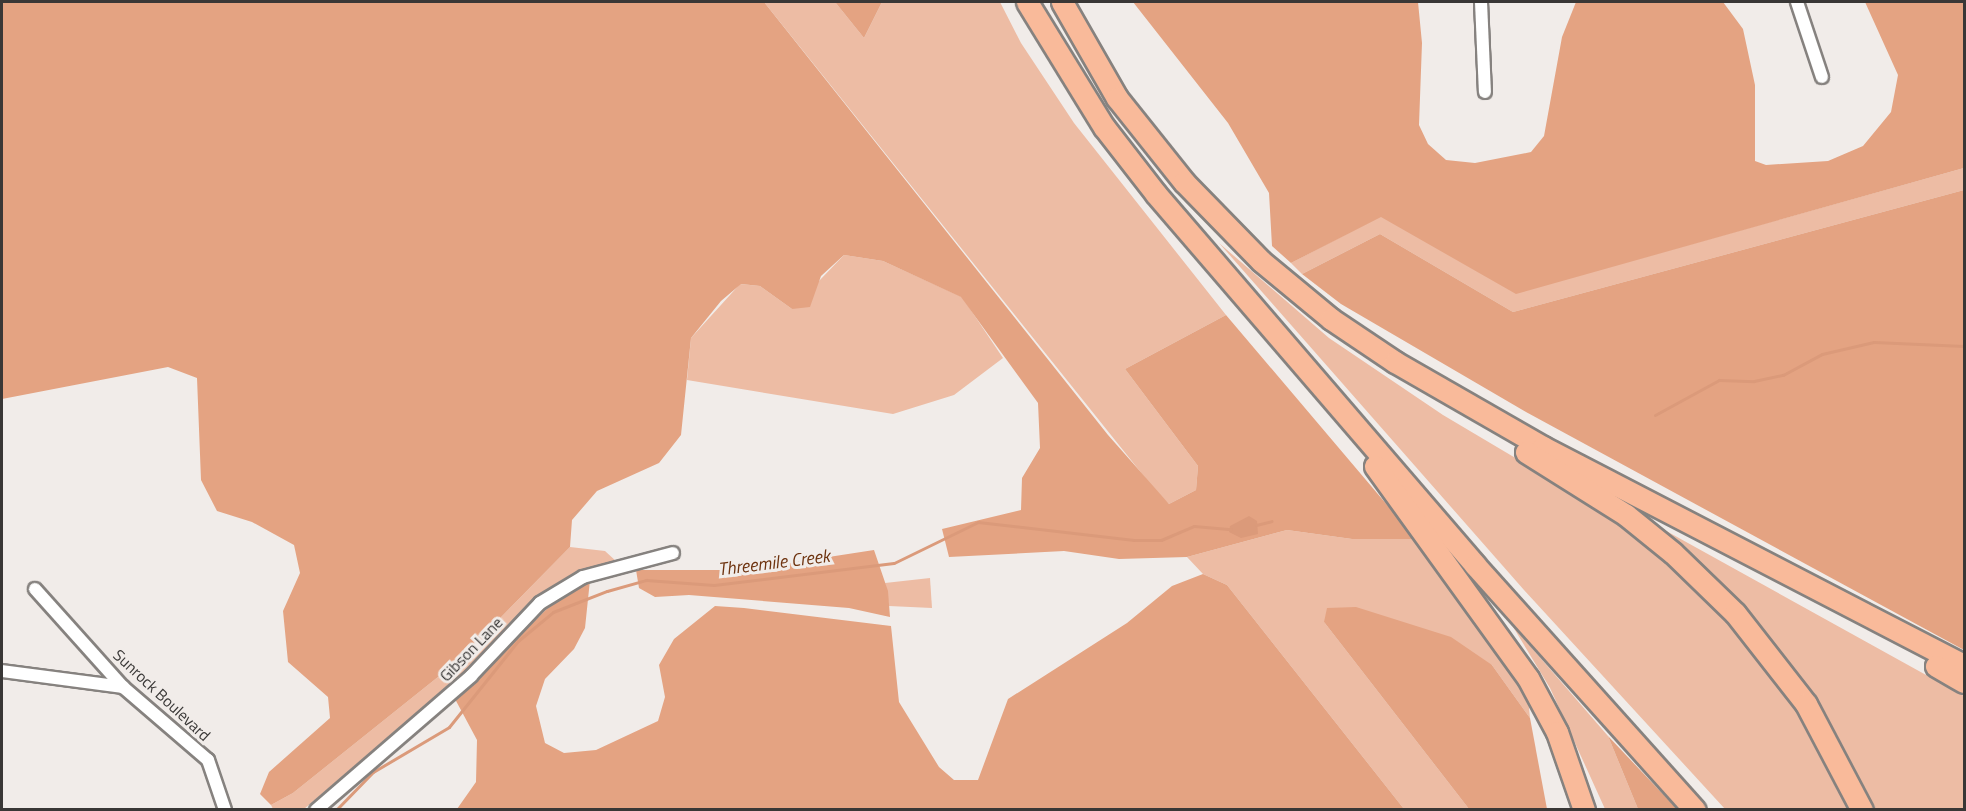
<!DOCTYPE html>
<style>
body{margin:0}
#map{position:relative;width:1966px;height:811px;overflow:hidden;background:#f1ece9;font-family:"Titillium Web",sans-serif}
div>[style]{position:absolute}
.green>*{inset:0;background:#edbca4}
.forest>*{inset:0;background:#e4a382}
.water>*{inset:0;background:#db9a7a}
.stream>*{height:3px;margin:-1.5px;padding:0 1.5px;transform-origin:1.5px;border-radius:1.5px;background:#db9a7a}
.roads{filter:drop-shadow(2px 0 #86827f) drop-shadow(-2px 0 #86827f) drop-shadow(0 2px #86827f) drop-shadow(0 -2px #86827f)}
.street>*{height:12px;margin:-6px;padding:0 6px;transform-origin:6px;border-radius:6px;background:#fff}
.highway>*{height:21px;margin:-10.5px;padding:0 10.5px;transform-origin:10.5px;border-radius:10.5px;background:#f9ba9a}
span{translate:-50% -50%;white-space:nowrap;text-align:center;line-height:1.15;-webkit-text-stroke:6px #f1ece9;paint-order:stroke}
.street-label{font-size:16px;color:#393736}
.water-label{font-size:18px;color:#6e330f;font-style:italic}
.frame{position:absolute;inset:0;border:3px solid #393736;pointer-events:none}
</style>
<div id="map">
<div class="green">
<i style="clip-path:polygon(764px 2px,835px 2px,864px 38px,882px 2px,1000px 2px,1021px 43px,1074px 123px,1226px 315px,1125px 369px,1198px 466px,1196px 490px,1169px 504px,1159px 495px)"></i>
<i style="clip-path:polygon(1964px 168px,1964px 190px,1513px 312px,1380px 234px,1302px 274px,1291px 263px,1381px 216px,1516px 293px)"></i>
<i style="clip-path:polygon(1219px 243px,1329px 338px,1443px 415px,1617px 518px,1696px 582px,1774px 668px,1854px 809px,1725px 809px,1524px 590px)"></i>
<i style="clip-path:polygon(844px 255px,883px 261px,962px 297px,1003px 358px,954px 395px,893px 414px,687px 380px,691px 338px,740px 284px,760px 286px,792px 309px)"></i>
<i style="clip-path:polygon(1641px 517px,1964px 696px,1964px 809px,1871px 809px,1811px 691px,1708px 572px)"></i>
<i style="clip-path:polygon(1287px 530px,1352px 539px,1416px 539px,1473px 610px,1528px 698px,1530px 718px,1492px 665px,1324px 622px,1469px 809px,1404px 809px,1227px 585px,1203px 574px,1187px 557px)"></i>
<i style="clip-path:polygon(570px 547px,605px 551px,617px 562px,565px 582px,534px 600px,480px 662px,304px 809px,273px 809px,271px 805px,293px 793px,458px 661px)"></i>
<i style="clip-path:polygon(930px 578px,932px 608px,889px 606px,885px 583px)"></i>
<i style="clip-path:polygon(1512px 625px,1608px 736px,1638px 809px,1605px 809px,1550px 688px)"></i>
</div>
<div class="forest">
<i style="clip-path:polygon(2px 2px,764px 2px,1108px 435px,1169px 504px,1196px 490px,1198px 466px,1125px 369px,1226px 315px,1416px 539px,1352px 539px,1287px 530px,1187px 557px,1119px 559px,1064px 551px,949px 557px,942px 529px,1021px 510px,1022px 478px,1040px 448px,1038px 403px,961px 297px,883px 261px,844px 255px,821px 276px,810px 307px,792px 309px,760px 286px,741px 284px,721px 301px,691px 338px,681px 435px,659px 463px,597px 491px,572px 520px,570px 547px,458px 661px,293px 793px,271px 805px,260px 794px,269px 772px,330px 718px,328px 697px,288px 662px,283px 611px,300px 573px,294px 545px,252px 522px,217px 511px,201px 480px,197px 378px,168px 367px,2px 399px)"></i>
<i style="clip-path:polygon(835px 2px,882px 2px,864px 38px)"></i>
<i style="clip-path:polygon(1133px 2px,1418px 2px,1422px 43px,1419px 125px,1428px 144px,1446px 160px,1475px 163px,1531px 152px,1544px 136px,1562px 37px,1576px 2px,1723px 2px,1743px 29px,1755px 85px,1755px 161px,1766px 165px,1828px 161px,1863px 146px,1891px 112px,1898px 75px,1865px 2px,1964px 2px,1964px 168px,1516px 294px,1381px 217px,1291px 263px,1272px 246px,1269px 193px,1228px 123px)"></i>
<i style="clip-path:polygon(1964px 190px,1964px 650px,1526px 412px,1341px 304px,1302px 274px,1380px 234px,1513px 312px)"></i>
<i style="clip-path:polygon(874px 550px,888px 591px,890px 617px,849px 608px,689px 595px,655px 597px,639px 588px,636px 570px,744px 570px)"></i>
<i style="clip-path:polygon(1203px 574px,1227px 585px,1404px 809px,457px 809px,476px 782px,477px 740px,455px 699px,564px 592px,590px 580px,585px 628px,574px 649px,545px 679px,536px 706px,545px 743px,564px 753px,596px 750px,658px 721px,665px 697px,659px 665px,674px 639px,715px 606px,744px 608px,891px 626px,899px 702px,939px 767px,954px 780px,978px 780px,1008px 699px,1127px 623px,1172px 586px)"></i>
<i style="clip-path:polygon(1356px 607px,1451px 637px,1492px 665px,1530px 718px,1547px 809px,1469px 809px,1324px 622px,1327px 608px)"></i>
<i style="clip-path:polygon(1608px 736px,1677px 809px,1638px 809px)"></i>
</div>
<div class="water">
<i style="clip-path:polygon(1249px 516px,1257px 521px,1258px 534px,1241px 538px,1229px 532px,1230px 526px)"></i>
</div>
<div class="stream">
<i style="left:1655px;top:415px;width:73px;rotate:-28.7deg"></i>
<i style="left:1719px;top:380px;width:35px;rotate:2deg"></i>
<i style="left:1754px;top:381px;width:30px;rotate:-12deg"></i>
<i style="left:1783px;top:375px;width:44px;rotate:-28.3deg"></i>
<i style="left:1822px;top:354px;width:53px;rotate:-13deg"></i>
<i style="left:1874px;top:342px;width:90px;rotate:2.5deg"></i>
<i style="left:1256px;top:525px;width:16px;rotate:-14deg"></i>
<i style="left:336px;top:810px;width:53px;rotate:-45.8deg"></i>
<i style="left:373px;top:772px;width:88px;rotate:-30.6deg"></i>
<i style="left:449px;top:727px;width:110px;rotate:-51.3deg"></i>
<i style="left:518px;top:641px;width:45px;rotate:-39.6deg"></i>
<i style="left:553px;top:612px;width:58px;rotate:-21.3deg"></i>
<i style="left:607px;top:591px;width:41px;rotate:-15.8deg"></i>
<i style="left:646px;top:580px;width:68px;rotate:4.2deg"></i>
<i style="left:714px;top:585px;width:181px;rotate:-7deg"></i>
<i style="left:894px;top:563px;width:93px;rotate:-26deg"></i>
<i style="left:978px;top:522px;width:157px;rotate:6.6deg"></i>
<i style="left:1134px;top:540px;width:27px"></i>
<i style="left:1161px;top:540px;width:36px;rotate:-23deg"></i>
<i style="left:1194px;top:526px;width:37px;rotate:5deg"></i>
</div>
<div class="roads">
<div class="street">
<i style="left:1481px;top:2px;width:90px;rotate:87.5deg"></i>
<i style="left:1797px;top:2px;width:79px;rotate:71.6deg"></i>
<i style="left:35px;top:589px;width:132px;rotate:48.1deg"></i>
<i style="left:123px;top:687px;width:112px;rotate:40.7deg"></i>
<i style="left:208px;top:760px;width:53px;rotate:71.2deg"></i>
<i style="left:2px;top:671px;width:122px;rotate:7.5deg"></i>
<i style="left:316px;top:810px;width:205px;rotate:-40.8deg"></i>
<i style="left:471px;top:676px;width:100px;rotate:-46.6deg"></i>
<i style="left:540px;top:603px;width:50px;rotate:-31.2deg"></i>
<i style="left:583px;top:577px;width:93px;rotate:-14.9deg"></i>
</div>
<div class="highway">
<i style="left:1027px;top:2px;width:147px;rotate:58.4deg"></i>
<i style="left:1104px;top:127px;width:85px;rotate:52.2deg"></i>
<i style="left:1156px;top:194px;width:489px;rotate:49.3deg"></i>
<i style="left:1475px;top:565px;width:329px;rotate:48.1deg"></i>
<i style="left:1062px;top:2px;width:111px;rotate:60.2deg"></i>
<i style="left:1117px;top:98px;width:107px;rotate:51.4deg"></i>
<i style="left:1184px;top:182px;width:110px;rotate:45.7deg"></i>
<i style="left:1261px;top:261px;width:91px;rotate:39.6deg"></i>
<i style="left:1331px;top:319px;width:77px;rotate:33.9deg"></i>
<i style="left:1395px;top:362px;width:171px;rotate:29.9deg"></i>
<i style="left:1543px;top:447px;width:474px;rotate:27.4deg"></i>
<i style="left:1526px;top:452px;width:118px;rotate:32.2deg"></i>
<i style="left:1626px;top:515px;width:60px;rotate:39deg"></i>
<i style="left:1673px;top:553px;width:86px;rotate:44.1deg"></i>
<i style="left:1735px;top:613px;width:115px;rotate:52deg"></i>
<i style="left:1806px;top:704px;width:120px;rotate:62.2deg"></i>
<i style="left:1375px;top:466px;width:261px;rotate:54.2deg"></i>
<i style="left:1528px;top:678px;width:61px;rotate:61.8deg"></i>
<i style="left:1557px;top:732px;width:83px;rotate:70.9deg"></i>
<i style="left:1936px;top:666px;width:32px;rotate:30deg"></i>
</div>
</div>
<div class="street-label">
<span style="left:471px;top:649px;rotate:-46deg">Gibson Lane</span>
<span style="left:162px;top:695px;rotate:43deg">Sunrock Boulevard</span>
</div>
<div class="water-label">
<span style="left:774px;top:563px;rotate:-7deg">Threemile Creek</span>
</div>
<div class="frame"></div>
</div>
